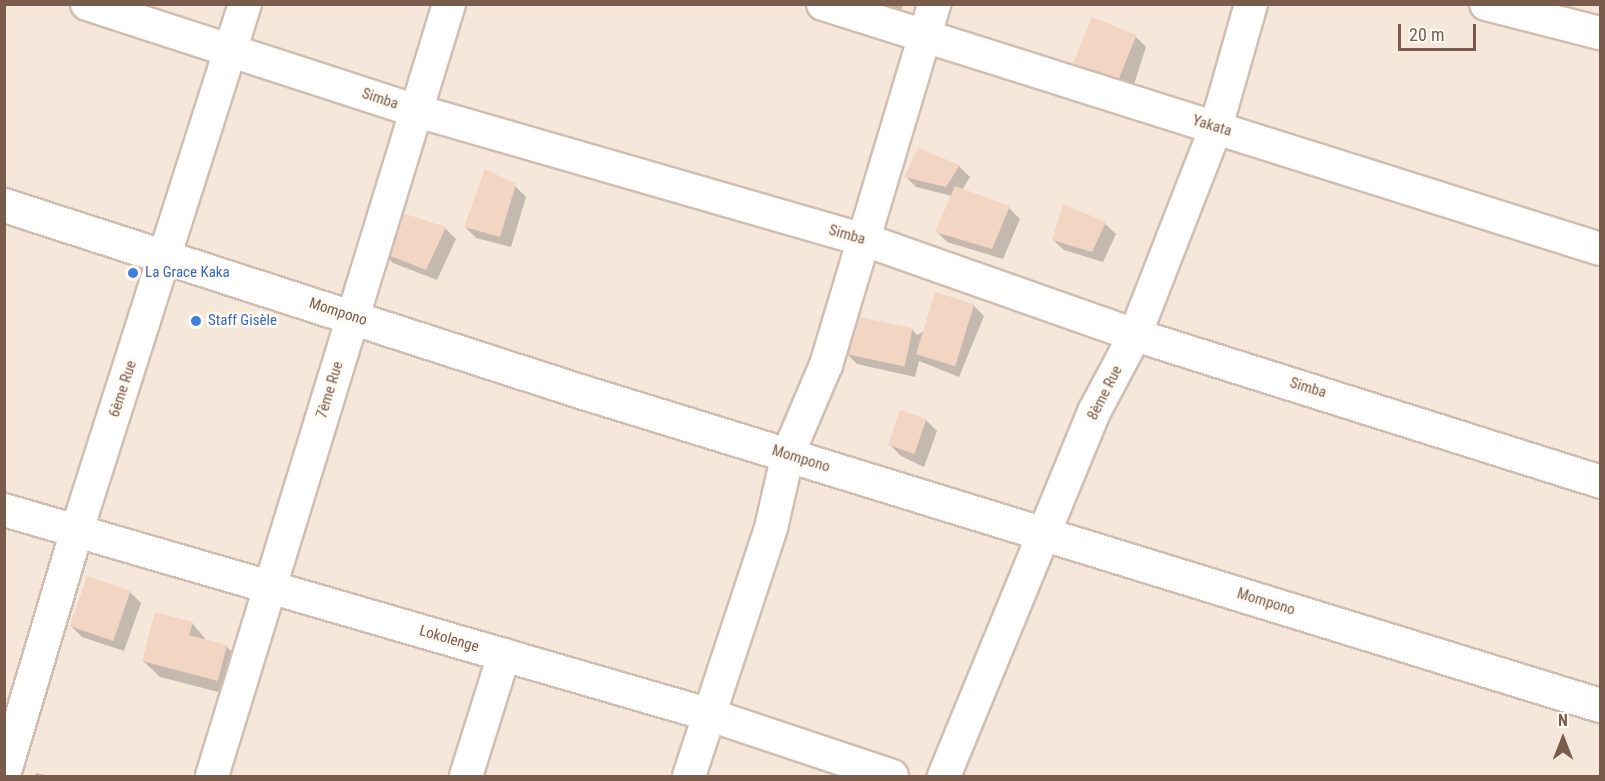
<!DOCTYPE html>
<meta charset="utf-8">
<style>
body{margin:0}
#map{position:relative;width:1605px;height:781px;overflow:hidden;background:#fdf6ec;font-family:"Roboto Condensed",sans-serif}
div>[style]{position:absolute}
.residential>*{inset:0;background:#f5e8da;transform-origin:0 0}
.shadow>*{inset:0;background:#0003}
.building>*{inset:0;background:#f3d5c3;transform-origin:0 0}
.roads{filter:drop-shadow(2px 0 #d1beb0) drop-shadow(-2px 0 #d1beb0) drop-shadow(0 2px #d1beb0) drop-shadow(0 -2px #d1beb0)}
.street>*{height:32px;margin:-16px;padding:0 16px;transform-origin:16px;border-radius:16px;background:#fff}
.secondary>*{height:33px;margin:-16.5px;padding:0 16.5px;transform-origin:16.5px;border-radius:16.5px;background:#fff}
.dots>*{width:16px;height:16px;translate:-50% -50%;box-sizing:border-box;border:3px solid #fffaf3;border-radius:50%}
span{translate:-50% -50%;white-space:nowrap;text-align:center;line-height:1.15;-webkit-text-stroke:5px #fffaf3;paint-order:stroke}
.street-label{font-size:15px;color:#7a5c4d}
.shop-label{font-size:15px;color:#366cbe}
.left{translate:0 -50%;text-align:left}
.frame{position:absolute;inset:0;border:6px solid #7a5c4d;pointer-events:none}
.north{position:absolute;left:1533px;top:709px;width:60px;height:60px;-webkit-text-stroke:4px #fffaf3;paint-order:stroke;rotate:0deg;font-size:16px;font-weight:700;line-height:24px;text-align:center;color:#7a5c4d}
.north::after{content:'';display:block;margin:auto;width:21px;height:27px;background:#7a5c4d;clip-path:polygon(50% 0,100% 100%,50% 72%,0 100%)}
.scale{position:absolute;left:1398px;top:24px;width:78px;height:27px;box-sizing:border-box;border:3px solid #7a5c4d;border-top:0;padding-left:8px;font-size:18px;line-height:21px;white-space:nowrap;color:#7a5c4d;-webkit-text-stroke:4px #fffaf3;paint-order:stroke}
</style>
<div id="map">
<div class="residential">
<i style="left:5px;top:5px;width:1595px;height:771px"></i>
</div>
<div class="shadow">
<i style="clip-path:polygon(850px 4px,903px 4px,898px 24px)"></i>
<i style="clip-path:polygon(1135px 36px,1146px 47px,1130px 97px,1084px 79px)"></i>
<i style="clip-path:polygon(919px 150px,959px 166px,970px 177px,962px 190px,1009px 208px,1020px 219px,1003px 259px,947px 242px,936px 231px,952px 196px,916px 187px,905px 176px)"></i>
<i style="clip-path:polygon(515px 186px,526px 197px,511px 247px,476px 238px,465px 227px)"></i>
<i style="clip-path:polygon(394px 212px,445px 228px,456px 239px,437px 280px,393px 263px,382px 252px)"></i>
<i style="clip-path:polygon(1105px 224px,1116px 234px,1103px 262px,1064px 250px,1053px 240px)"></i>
<i style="clip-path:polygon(973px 305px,984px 316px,959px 377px,919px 361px,915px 377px,857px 364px,846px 353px,912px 329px,917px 335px)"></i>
<i style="clip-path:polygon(901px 412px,926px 420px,937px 431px,924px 467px,901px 456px,890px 445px)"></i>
<i style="clip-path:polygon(130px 592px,141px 603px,124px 651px,82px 637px,71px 626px)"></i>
<i style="clip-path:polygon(192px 623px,208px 642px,226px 646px,242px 662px,234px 696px,160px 677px,143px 661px)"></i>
<i style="clip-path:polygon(36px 773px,50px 776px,35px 776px)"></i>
</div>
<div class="building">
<i style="left:1092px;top:17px;width:48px;height:55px;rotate:22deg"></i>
<i style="clip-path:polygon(918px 148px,960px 165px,946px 187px,904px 177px)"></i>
<i style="clip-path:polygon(485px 169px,516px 184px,500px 237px,464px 227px)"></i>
<i style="clip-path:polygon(955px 186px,1010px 206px,992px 249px,935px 232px)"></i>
<i style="clip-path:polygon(1063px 204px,1106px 222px,1092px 252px,1052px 240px)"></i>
<i style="clip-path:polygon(393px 210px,446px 227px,426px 270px,380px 252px)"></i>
<i style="left:935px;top:292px;width:41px;height:65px;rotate:17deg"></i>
<i style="left:855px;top:316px;width:59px;height:39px;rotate:12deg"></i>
<i style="left:900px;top:410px;width:28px;height:37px;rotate:19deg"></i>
<i style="left:87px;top:576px;width:46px;height:53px;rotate:19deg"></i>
<i style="clip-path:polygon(155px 612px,193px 622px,189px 635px,227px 645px,218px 681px,142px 661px)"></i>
</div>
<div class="roads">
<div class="street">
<i style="left:87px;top:4px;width:344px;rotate:18deg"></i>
<i style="left:414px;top:110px;width:469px;rotate:16.1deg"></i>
<i style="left:865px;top:240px;width:286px;rotate:19.4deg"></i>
<i style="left:1135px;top:335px;width:488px;rotate:17.5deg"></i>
<i style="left:823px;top:4px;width:815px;rotate:17.5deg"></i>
<i style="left:1486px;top:4px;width:118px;rotate:14.3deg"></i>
<i style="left:4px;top:510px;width:732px;rotate:16.18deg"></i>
<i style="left:707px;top:714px;width:195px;rotate:18.5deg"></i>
<i style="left:4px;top:775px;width:256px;rotate:-73.4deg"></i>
<i style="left:77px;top:530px;width:552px;rotate:-72.29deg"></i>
<i style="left:212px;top:776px;width:808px;rotate:-72.93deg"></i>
<i style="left:466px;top:776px;width:127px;rotate:-72.6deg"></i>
<i style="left:689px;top:776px;width:261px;rotate:-71.7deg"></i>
<i style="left:771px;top:528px;width:76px;rotate:-77.1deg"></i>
<i style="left:788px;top:454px;width:97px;rotate:-66.9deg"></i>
<i style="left:826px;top:365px;width:377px;rotate:-73.3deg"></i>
<i style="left:944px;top:776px;width:394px;rotate:-67.6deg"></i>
<i style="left:1094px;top:412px;width:87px;rotate:-62deg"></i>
<i style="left:1135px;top:335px;width:223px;rotate:-68.7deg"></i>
<i style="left:1216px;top:127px;width:128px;rotate:-74.1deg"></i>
</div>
<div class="secondary">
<i style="left:4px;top:205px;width:608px;rotate:17.9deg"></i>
<i style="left:583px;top:392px;width:1064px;rotate:17.11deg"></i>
</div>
</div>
<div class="dots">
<i style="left:133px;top:273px;background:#3f7fe0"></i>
<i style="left:196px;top:321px;background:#3f7fe0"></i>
</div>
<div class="street-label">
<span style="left:380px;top:99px;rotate:18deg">Simba</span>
<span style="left:1212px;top:126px;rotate:17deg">Yakata</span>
<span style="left:847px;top:235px;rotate:16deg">Simba</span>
<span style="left:338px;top:312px;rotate:18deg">Mompono</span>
<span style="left:1308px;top:388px;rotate:17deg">Simba</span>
<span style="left:123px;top:389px;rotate:-72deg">6ème Rue</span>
<span style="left:330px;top:390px;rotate:-73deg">7ème Rue</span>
<span style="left:1105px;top:393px;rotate:-63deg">8ème Rue</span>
<span style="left:801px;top:459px;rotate:17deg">Mompono</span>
<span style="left:1266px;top:602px;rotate:17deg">Mompono</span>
<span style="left:449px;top:639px;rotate:16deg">Lokolenge</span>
</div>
<div class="shop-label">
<span class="left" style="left:145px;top:273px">La Grace Kaka</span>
<span class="left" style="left:208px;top:321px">Staff Gisèle</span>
</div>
<div class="frame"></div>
<div class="north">N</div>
<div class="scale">20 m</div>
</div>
